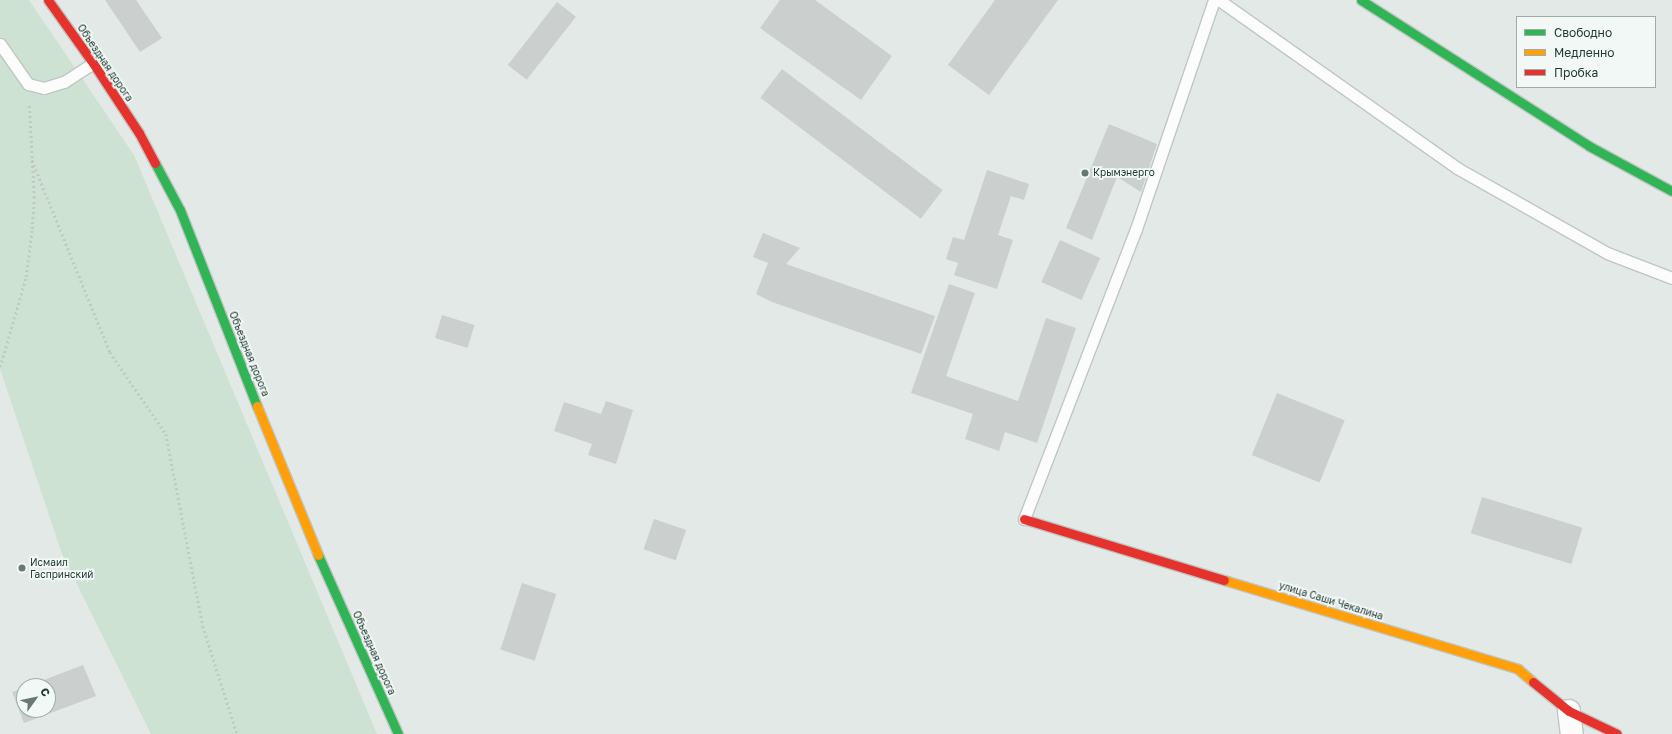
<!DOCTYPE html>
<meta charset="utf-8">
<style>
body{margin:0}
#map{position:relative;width:1672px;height:734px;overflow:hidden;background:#e3e9e6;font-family:"Golos Text",sans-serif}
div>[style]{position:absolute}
.green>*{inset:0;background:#cde2d3}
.building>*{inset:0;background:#cbd0ce;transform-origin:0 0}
.path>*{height:2.5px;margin-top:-1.25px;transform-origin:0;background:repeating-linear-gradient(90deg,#c0c9c5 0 2px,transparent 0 5px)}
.roads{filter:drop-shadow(1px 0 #c0c6c3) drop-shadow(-1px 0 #c0c6c3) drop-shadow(0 1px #c0c6c3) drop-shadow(0 -1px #c0c6c3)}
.lane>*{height:11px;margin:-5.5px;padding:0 5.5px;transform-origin:5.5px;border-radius:5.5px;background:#fbfcfb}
.street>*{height:22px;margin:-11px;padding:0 11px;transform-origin:11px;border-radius:11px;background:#fbfcfb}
.fast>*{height:9px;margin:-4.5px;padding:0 4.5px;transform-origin:4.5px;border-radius:4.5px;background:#30b455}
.slow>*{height:9px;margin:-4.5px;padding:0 4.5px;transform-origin:4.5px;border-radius:4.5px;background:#ff9f0a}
.jam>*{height:9px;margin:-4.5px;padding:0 4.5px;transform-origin:4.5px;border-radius:4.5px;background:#e5322d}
.dots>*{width:11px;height:11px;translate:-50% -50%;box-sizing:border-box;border:2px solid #f2f8f5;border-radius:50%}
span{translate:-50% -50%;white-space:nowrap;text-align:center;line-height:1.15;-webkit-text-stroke:3.5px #f2f8f5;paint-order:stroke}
.street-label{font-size:10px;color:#223c35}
.poi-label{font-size:10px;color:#223c35}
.left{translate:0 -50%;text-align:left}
.legend{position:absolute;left:1516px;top:16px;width:140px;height:72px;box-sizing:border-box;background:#f2f8f5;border:1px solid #9fada8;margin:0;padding:5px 7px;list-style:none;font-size:12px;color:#223c35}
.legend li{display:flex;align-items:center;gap:8px;height:20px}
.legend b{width:20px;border:1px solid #9fada8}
.north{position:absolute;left:16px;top:678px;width:40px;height:40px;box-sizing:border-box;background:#f2f8f5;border:1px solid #9fada8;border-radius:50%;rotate:57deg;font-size:11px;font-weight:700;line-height:16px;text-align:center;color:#223c35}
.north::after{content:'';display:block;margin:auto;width:14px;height:18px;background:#667973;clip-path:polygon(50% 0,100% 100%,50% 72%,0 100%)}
</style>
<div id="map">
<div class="green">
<i style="clip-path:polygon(0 0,29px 0,134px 155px,377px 734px,151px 734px,62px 554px,0 369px)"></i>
</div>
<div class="building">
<i style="clip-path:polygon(105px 0,136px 0,162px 38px,140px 52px)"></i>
<i style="clip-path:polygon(780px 0,815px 0,892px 56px,861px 100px,760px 28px)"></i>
<i style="clip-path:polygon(995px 0,1058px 0,989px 95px,948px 65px)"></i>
<i style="left:557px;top:2px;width:24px;height:80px;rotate:38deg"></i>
<i style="left:782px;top:69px;width:201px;height:36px;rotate:37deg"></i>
<i style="clip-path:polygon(1109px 124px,1157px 144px,1141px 192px,1117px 177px,1092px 240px,1066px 228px)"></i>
<i style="clip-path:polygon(987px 170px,1029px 184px,1024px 200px,1011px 196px,998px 235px,1013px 240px,997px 289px,954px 275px,958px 263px,946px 259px,953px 237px,964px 240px)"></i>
<i style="clip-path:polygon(763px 233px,800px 248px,786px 264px,935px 316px,921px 354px,772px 302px,756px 294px,768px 263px,753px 257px)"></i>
<i style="left:1060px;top:240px;width:44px;height:46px;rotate:24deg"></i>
<i style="clip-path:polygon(949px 284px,975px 293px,946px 376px,1018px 401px,1046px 318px,1076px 328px,1037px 443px,1005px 432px,999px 451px,965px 439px,973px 414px,911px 393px)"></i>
<i style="left:442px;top:315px;width:34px;height:24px;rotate:17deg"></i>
<i style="left:1277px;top:393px;width:73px;height:67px;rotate:22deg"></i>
<i style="clip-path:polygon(606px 401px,633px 410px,616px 464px,588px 455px,592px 444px,554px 431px,564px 402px,601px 414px)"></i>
<i style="left:1482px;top:497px;width:105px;height:38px;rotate:17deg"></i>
<i style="left:654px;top:519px;width:34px;height:32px;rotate:19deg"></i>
<i style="left:522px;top:583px;width:36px;height:70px;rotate:18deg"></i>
<i style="clip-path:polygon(83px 665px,96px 696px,24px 723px,12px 692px,24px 688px,24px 710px,48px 710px,48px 686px,28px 686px)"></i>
</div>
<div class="path">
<i style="left:32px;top:160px;width:207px;rotate:67.9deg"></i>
<i style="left:110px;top:352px;width:99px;rotate:55.7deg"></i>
<i style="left:166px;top:434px;width:196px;rotate:79.1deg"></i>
<i style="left:203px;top:626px;width:113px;rotate:72.5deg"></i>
<i style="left:0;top:367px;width:94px;rotate:-73.9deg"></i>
<i style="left:26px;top:277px;width:48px;rotate:-82.9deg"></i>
<i style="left:32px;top:229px;width:31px;rotate:-86deg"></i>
<i style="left:34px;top:198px;width:94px;rotate:-93deg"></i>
</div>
<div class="roads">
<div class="lane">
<i style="left:1219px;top:0;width:291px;rotate:35.2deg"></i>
<i style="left:1457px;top:168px;width:172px;rotate:29.5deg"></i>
<i style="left:1607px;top:253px;width:70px;rotate:21deg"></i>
<i style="left:0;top:44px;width:49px;rotate:55deg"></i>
<i style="left:28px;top:84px;width:16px;rotate:14deg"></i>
<i style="left:44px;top:88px;width:21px;rotate:-17deg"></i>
<i style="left:64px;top:82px;width:35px;rotate:-33deg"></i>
<i style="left:1024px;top:519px;width:311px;rotate:-68.9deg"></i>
<i style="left:1136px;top:229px;width:242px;rotate:-71.2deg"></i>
</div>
<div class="street">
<i style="left:1569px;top:711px;width:23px;rotate:83deg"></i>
</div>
<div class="fast">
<i style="left:1361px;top:0;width:271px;rotate:32.6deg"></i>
<i style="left:1589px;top:146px;width:94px;rotate:28.5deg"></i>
<i style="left:155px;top:163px;width:53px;rotate:62deg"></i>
<i style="left:180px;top:210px;width:211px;rotate:68.6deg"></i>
<i style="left:318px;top:555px;width:196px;rotate:65.9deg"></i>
</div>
<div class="slow">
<i style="left:257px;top:406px;width:161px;rotate:67.7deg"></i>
<i style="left:1224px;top:580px;width:307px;rotate:16.8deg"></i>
<i style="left:1518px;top:669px;width:20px;rotate:41deg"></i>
</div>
<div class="jam">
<i style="left:48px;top:0;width:77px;rotate:54.5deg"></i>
<i style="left:93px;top:63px;width:84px;rotate:56.7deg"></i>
<i style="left:139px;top:133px;width:34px;rotate:62deg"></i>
<i style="left:1024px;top:519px;width:209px;rotate:17deg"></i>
<i style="left:1533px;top:682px;width:46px;rotate:38.9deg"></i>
<i style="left:1569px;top:711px;width:53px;rotate:25.6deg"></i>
</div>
</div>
<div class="dots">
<i style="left:1085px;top:173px;background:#667973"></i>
<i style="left:22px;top:568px;background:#667973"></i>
</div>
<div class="street-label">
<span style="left:105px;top:63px;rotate:56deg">Объездная дорога</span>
<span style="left:249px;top:354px;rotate:68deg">Объездная дорога</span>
<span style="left:1331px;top:601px;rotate:17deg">улица Саши Чекалина</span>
<span style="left:374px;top:653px;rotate:66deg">Объездная дорога</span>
</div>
<div class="poi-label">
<span class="left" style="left:1093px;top:173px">Крымэнерго</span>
<span class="left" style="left:30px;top:568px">Исмаил<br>Гаспринский</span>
</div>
<ul class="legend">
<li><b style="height:5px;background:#30b455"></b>Свободно</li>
<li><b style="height:5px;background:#ff9f0a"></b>Медленно</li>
<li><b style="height:5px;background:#e5322d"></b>Пробка</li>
</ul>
<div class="north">С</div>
</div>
